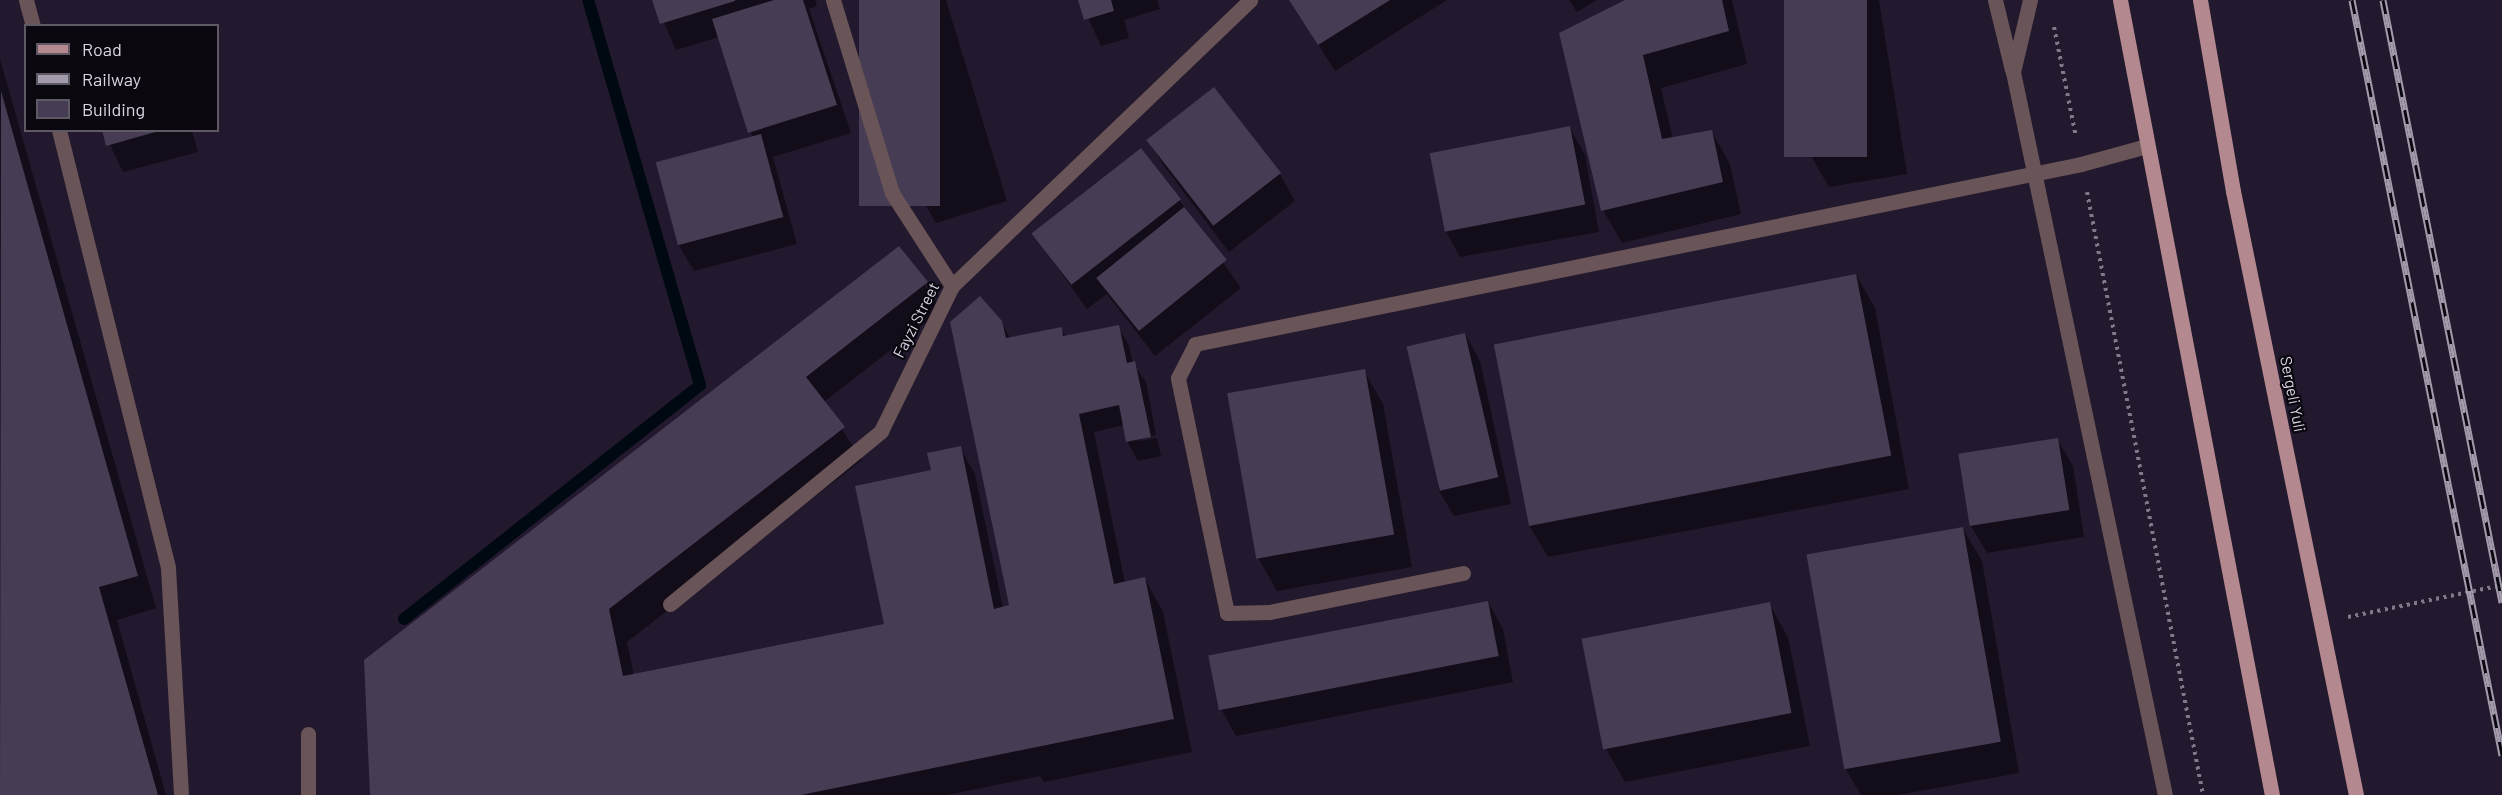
<!DOCTYPE html>
<style>
body{margin:0}
#map{position:relative;width:2502px;height:795px;overflow:hidden;background:#23192e;font-family:Barlow,sans-serif}
div>[style]{position:absolute}
.shadow>*{inset:0;background:#0007}
.stream>*{height:12px;margin:-6px;padding:0 6px;transform-origin:6px;border-radius:6px;background:#000912}
.building>*{inset:0;background:#463c53;transform-origin:0 0}
.path>*{height:4px;margin-top:-2px;transform-origin:0;background:repeating-linear-gradient(90deg,#81798b 0 3px,transparent 0 7.5px)}
.service>*{height:15px;margin:-7.5px;padding:0 7.5px;transform-origin:7.5px;border-radius:7.5px;background:#695457}
.primary>*{height:15px;margin:-7.5px;padding:0 7.5px;transform-origin:7.5px;border-radius:7.5px;background:#b3898f}
.rail>*{height:7px;margin-top:-3.5px;transform-origin:0;background:repeating-linear-gradient(90deg,#0a070f 0 14px,#a39bac 0 28px);box-sizing:border-box;border-block:2px solid #a39bac}
span{translate:-50% -50%;white-space:nowrap;text-align:center;line-height:1.15;-webkit-text-stroke:4.5px #0a070f;paint-order:stroke}
.street-label{font-size:16px;color:#dbd5e4}
.legend{position:absolute;left:24px;top:24px;width:195px;height:108px;box-sizing:border-box;background:#0a070f;border:2px solid #5e5964;margin:0;padding:8px 10px;list-style:none;font-size:18px;color:#dbd5e4}
.legend li{display:flex;align-items:center;gap:12px;height:30px}
.legend b{width:30px;border:2px solid #5e5964}
</style>
<div id="map">
<div class="shadow">
<i style="clip-path:polygon(654px 0,815px 0,817px 6px,809px 9px,851px 133px,773px 157px,797px 244px,694px 271px,678px 244px,753px 138px,719px 37px,676px 50px)"></i>
<i style="clip-path:polygon(861px 0,946px 0,1007px 201px,936px 223px,920px 196px)"></i>
<i style="clip-path:polygon(1080px 0,1157px 0,1160px 9px,1124px 20px,1129px 38px,1101px 46px)"></i>
<i style="clip-path:polygon(1290px 0,1447px 0,1335px 71px)"></i>
<i style="clip-path:polygon(1569px 0,1597px 0,1577px 12px)"></i>
<i style="clip-path:polygon(1628px 0,1732px 0,1747px 64px,1661px 88px,1673px 139px,1712px 132px,1730px 164px,1741px 214px,1622px 243px,1603px 210px)"></i>
<i style="clip-path:polygon(1785px 0,1879px 0,1907px 174px,1829px 187px,1810px 154px)"></i>
<i style="clip-path:polygon(0 59px,156px 608px,117px 620px,166px 795px,0 795px)"></i>
<i style="clip-path:polygon(1214px 89px,1280px 174px,1295px 201px,1229px 252px,1164px 166px,1148px 139px)"></i>
<i style="clip-path:polygon(1570px 128px,1585px 155px,1599px 232px,1460px 257px,1445px 230px)"></i>
<i style="clip-path:polygon(103px 130px,192px 130px,198px 152px,123px 172px)"></i>
<i style="clip-path:polygon(1179px 200px,1241px 288px,1155px 356px,1107px 294px,1087px 309px,1033px 233px)"></i>
<i style="clip-path:polygon(899px 248px,942px 310px,824px 402px,862px 460px,627px 642px,634px 676px,886px 625px,932px 471px,960px 448px,975px 474px,1003px 608px,1010px 606px,1001px 322px,1011px 339px,1061px 328px,1066px 337px,1118px 327px,1129px 346px,1133px 364px,1146px 382px,1156px 435px,1132px 442px,1157px 438px,1161px 456px,1138px 461px,1127px 441px,1124px 425px,1094px 432px,1125px 583px,1145px 579px,1163px 612px,1192px 752px,1044px 782px,1040px 776px,947px 795px,372px 795px)"></i>
<i style="clip-path:polygon(1856px 275px,1875px 308px,1909px 489px,1548px 557px,1529px 525px)"></i>
<i style="clip-path:polygon(1465px 334px,1480px 361px,1511px 504px,1454px 516px,1438px 489px)"></i>
<i style="clip-path:polygon(1364px 371px,1383px 404px,1412px 567px,1277px 591px,1258px 558px)"></i>
<i style="clip-path:polygon(2057px 439px,2073px 466px,2084px 537px,1987px 553px,1971px 526px,1960px 454px)"></i>
<i style="clip-path:polygon(1963px 529px,1982px 561px,2019px 773px,1898px 795px,1861px 795px,1845px 768px)"></i>
<i style="clip-path:polygon(1488px 602px,1503px 629px,1513px 682px,1236px 736px,1221px 709px)"></i>
<i style="clip-path:polygon(1769px 604px,1788px 637px,1810px 746px,1625px 782px,1606px 749px)"></i>
</div>
<div class="stream">
<i style="left:404px;top:619px;width:377px;rotate:-38.3deg"></i>
<i style="left:700px;top:385px;width:401px;rotate:-106.2deg"></i>
</div>
<div class="building">
<i style="clip-path:polygon(652px 0,735px 0,735px 1px,660px 24px)"></i>
<i style="clip-path:polygon(774px 0,803px 0,837px 105px,748px 133px,712px 19px)"></i>
<i style="left:859px;top:0;width:81px;height:206px"></i>
<i style="clip-path:polygon(1078px 0,1111px 0,1114px 11px,1084px 20px)"></i>
<i style="clip-path:polygon(1289px 0,1390px 0,1318px 45px)"></i>
<i style="clip-path:polygon(1625px 0,1722px 0,1729px 31px,1643px 55px,1662px 139px,1712px 130px,1723px 182px,1601px 211px,1559px 33px)"></i>
<i style="left:1784px;top:0;width:83px;height:157px"></i>
<i style="left:1214px;top:87px;width:109px;height:86px;rotate:52deg"></i>
<i style="clip-path:polygon(1px 91px,138px 576px,99px 587px,158px 795px,0 795px)"></i>
<i style="left:1570px;top:126px;width:80px;height:143px;rotate:79deg"></i>
<i style="clip-path:polygon(102px 130px,159px 130px,159px 131px,106px 146px)"></i>
<i style="left:761px;top:134px;width:86px;height:109px;rotate:75deg"></i>
<i style="left:1141px;top:148px;width:65px;height:139px;rotate:52deg"></i>
<i style="left:1184px;top:207px;width:68px;height:113px;rotate:51deg"></i>
<i style="clip-path:polygon(899px 246px,928px 282px,806px 377px,845px 427px,609px 609px,623px 676px,884px 624px,855px 486px,931px 470px,927px 453px,961px 446px,994px 609px,1009px 605px,950px 322px,980px 296px,1002px 321px,1006px 338px,1062px 327px,1063px 336px,1119px 325px,1127px 363px,1135px 361px,1151px 437px,1126px 442px,1119px 405px,1079px 414px,1114px 584px,1145px 577px,1174px 719px,801px 795px,370px 795px,364px 660px)"></i>
<i style="left:1856px;top:274px;width:185px;height:369px;rotate:79deg"></i>
<i style="left:1465px;top:333px;width:148px;height:60px;rotate:77deg"></i>
<i style="left:1365px;top:369px;width:168px;height:140px;rotate:80deg"></i>
<i style="left:2058px;top:438px;width:73px;height:101px;rotate:81deg"></i>
<i style="left:1963px;top:527px;width:218px;height:159px;rotate:80deg"></i>
<i style="left:1488px;top:601px;width:56px;height:285px;rotate:79deg"></i>
<i style="left:1770px;top:602px;width:113px;height:192px;rotate:79deg"></i>
</div>
<div class="path">
<i style="left:2054px;top:27px;width:112px;rotate:78.7deg"></i>
<i style="left:2087px;top:192px;width:614px;rotate:79.11deg"></i>
<i style="left:2348px;top:617px;width:157px;rotate:-11.7deg"></i>
</div>
<div class="service">
<i style="left:26px;top:0;width:27px;rotate:75deg"></i>
<i style="left:833px;top:0;width:202px;rotate:73deg"></i>
<i style="left:892px;top:193px;width:111px;rotate:57.2deg"></i>
<i style="left:1995px;top:0;width:72px;rotate:76.3deg"></i>
<i style="left:2030px;top:0;width:74px;rotate:103.3deg"></i>
<i style="left:2013px;top:72px;width:739px;rotate:78.13deg"></i>
<i style="left:59px;top:130px;width:451px;rotate:76deg"></i>
<i style="left:168px;top:568px;width:227px;rotate:86.7deg"></i>
<i style="left:1463px;top:573px;width:198px;rotate:168.6deg"></i>
<i style="left:1269px;top:612px;width:42px;rotate:178.6deg"></i>
<i style="left:1227px;top:613px;width:240px;rotate:-101.8deg"></i>
<i style="left:1178px;top:378px;width:38px;rotate:-63deg"></i>
<i style="left:1195px;top:344px;width:904px;rotate:-11.48deg"></i>
<i style="left:2081px;top:164px;width:68px;rotate:-15.3deg"></i>
<i style="left:670px;top:604px;width:273px;rotate:-39.3deg"></i>
<i style="left:881px;top:431px;width:161px;rotate:-63.9deg"></i>
<i style="left:952px;top:286px;width:413px;rotate:-43.8deg"></i>
<i style="left:308px;top:795px;width:61px;rotate:-90deg"></i>
</div>
<div class="primary">
<i style="left:2120px;top:0;width:809px;rotate:79.18deg"></i>
<i style="left:2200px;top:0;width:194px;rotate:80.2deg"></i>
<i style="left:2233px;top:191px;width:616px;rotate:78.49deg"></i>
</div>
<div class="rail">
<i style="left:2352px;top:0;width:770px;rotate:78.76deg"></i>
<i style="left:2383px;top:0;width:614px;rotate:78.82deg"></i>
</div>
<div class="street-label">
<span style="left:916px;top:320px;rotate:-63deg">Fayzi Street</span>
<span style="left:2293px;top:394px;rotate:79deg">Sergeli Yuli</span>
</div>
<ul class="legend">
<li><b style="height:8px;background:#b3898f"></b>Road</li>
<li><b style="height:8px;background:#a39bac"></b>Railway</li>
<li><b style="height:16px;background:#463c53"></b>Building</li>
</ul>
</div>
